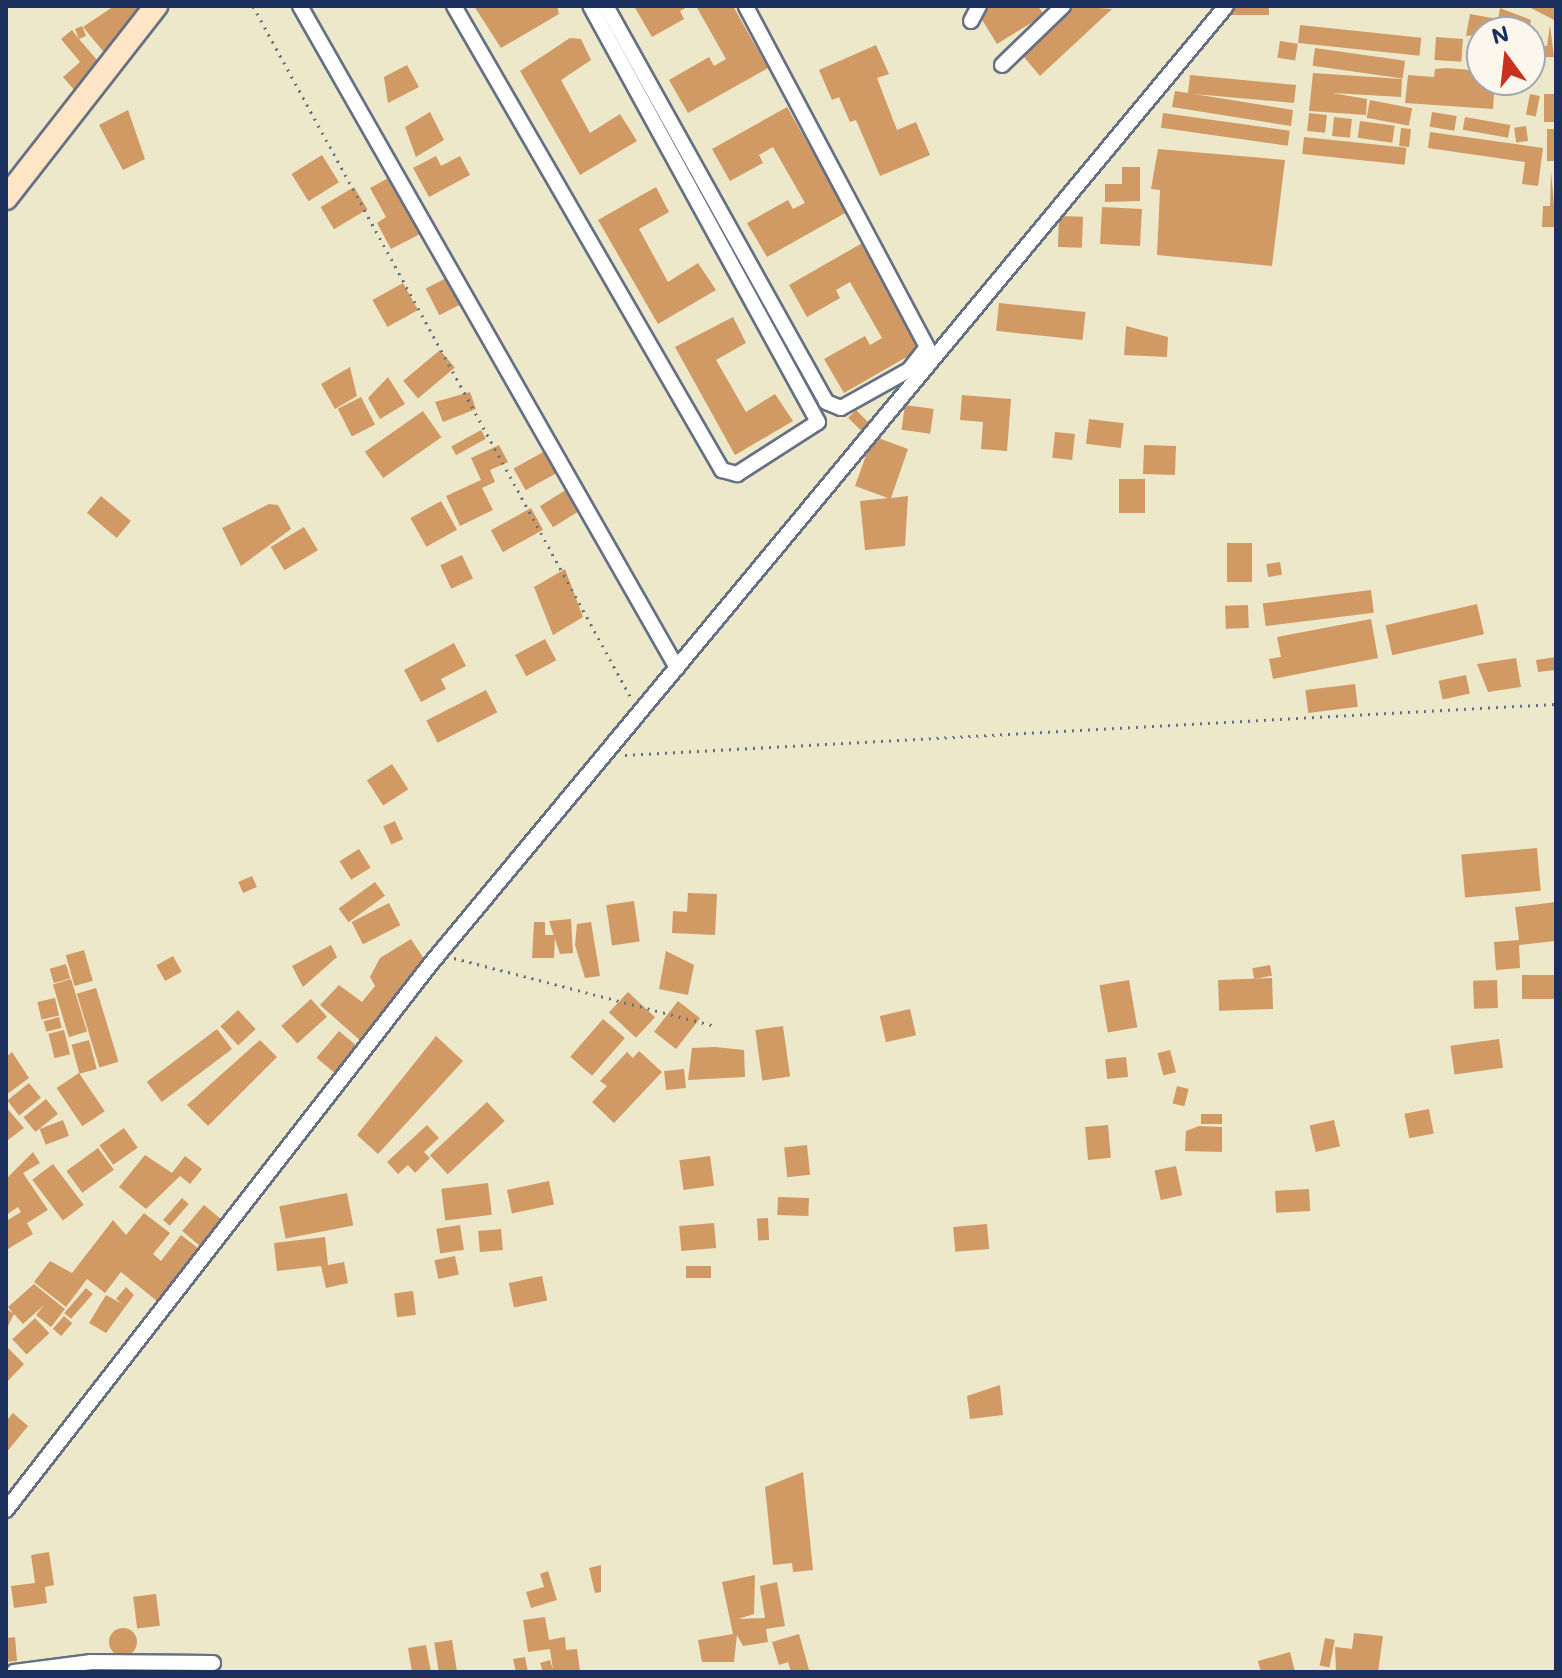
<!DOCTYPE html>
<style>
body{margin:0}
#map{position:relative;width:1562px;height:1678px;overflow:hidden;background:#eee8cb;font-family:Mali,sans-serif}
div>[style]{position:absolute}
.building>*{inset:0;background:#d19a65;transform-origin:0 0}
.round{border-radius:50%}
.path>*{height:3px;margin-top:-1.5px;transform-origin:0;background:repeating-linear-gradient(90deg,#657084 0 2px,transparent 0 8px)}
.roads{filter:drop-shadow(2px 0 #657084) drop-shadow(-2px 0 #657084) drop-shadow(0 2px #657084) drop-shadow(0 -2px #657084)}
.minor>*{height:14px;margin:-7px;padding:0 7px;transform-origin:7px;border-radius:7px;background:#fff}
.secondary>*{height:22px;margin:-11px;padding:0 11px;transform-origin:11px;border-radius:11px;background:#fde5c5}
span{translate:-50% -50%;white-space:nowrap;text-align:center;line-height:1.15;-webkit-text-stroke:6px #fbf7ec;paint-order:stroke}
.frame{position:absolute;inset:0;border:8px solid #1b2f5e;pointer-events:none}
.north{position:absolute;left:1466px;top:16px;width:80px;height:80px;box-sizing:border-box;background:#fbf7ec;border:2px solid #a1a7b3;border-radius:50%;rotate:345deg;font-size:22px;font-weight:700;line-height:32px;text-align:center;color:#1b2f5e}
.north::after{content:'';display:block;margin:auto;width:28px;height:36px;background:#c8321e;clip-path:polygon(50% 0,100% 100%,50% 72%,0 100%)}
</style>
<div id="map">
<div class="building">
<i style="clip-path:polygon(114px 6px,140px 6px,151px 19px,107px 56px,83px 27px)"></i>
<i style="clip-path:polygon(474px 6px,557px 6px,559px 14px,501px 48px)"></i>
<i style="clip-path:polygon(634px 6px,689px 6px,680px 11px,684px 19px,652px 37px)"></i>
<i style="clip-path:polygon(696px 6px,733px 6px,768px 68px,688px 113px,669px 80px,709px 57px,714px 66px,726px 59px)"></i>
<i style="clip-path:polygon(983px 6px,1038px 6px,1044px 15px,997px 44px,976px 10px)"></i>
<i style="clip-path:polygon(1069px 6px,1112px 9px,1040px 76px,1018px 50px)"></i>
<i style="left:1228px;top:6px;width:41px;height:9px"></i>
<i style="clip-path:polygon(1527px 6px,1556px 6px,1556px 21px)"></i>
<i style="clip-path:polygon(1500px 8px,1531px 20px,1529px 30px,1466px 36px,1470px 14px,1498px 19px)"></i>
<i style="left:1300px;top:25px;width:122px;height:18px;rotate:6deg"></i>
<i style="clip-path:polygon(1550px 25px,1554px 57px,1541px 57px,1540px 75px,1530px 74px,1530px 45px,1547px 46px)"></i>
<i style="clip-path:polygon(82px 26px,86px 36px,79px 39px,103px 67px,75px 91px,63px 77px,80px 62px,61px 39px,72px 30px,79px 39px,75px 29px)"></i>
<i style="left:1436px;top:37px;width:27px;height:23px;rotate:4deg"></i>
<i style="clip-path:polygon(570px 38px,581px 39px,591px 60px,561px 80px,590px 133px,620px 114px,637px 141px,580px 175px,520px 71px)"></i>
<i style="left:1280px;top:41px;width:18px;height:17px;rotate:9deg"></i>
<i style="clip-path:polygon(876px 45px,889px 74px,877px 78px,897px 130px,916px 122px,930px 155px,880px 176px,856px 120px,850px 122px,839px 97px,832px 100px,819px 70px)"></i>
<i style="left:1315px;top:48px;width:91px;height:18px;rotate:8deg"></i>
<i style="clip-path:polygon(407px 65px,419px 87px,388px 103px,384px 77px)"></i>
<i style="clip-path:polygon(1447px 68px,1482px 71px,1482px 80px,1495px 80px,1493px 109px,1405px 103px,1408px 75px,1434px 77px,1435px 69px)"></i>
<i style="clip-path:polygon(1313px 73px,1402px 79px,1401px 97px,1332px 93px,1367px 99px,1366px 115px,1309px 111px)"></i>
<i style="clip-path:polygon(1190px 75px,1296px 85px,1294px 103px,1194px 94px,1293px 110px,1291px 126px,1172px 107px,1175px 91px,1188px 93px)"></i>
<i style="left:1530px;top:94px;width:10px;height:21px;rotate:11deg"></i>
<i style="left:1544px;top:94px;width:12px;height:28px"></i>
<i style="left:1370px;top:100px;width:43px;height:18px;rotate:11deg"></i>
<i style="clip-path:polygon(787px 107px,847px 212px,767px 257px,747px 223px,788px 200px,793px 209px,805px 203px,773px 147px,759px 155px,763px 163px,730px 181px,712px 149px)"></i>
<i style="clip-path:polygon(128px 110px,145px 159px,123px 170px,99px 125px)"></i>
<i style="clip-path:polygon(430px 112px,444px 140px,416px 157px,405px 127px)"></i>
<i style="left:1432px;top:112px;width:25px;height:15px;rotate:9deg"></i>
<i style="left:1163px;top:113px;width:128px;height:15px;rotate:8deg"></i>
<i style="left:1309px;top:113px;width:18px;height:18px;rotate:6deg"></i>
<i style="left:1334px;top:117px;width:18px;height:19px;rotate:6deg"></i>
<i style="left:1465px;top:117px;width:46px;height:13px;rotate:10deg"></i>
<i style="left:1360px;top:121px;width:35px;height:17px;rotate:8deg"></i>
<i style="left:1526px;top:126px;width:15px;height:12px;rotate:82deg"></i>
<i style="left:1401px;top:128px;width:10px;height:18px;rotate:6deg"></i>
<i style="left:1547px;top:129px;width:9px;height:32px"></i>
<i style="clip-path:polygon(1430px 132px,1543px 148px,1538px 186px,1522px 184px,1525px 162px,1428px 148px)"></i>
<i style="left:1304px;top:137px;width:103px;height:17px;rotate:6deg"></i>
<i style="clip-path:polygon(1158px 149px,1285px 160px,1272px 266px,1157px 255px,1160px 190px,1151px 189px)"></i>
<i style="left:322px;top:155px;width:32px;height:36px;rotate:58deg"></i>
<i style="clip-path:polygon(436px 156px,441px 166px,460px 156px,470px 175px,429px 197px,413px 168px)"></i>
<i style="clip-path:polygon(1122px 167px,1140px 167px,1140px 201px,1105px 202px,1105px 184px,1122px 184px)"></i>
<i style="clip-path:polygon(403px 170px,418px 198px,408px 203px,424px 232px,391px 249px,377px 223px,386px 217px,370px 188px)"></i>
<i style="clip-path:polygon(1551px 171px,1556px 227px,1542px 227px,1543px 206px,1550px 206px)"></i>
<i style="left:354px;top:187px;width:26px;height:39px;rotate:59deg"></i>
<i style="clip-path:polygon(656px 187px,669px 212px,639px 229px,668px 282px,698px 263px,716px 290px,658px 324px,598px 220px)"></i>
<i style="left:1102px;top:207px;width:40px;height:37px;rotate:3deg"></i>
<i style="left:1059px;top:216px;width:24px;height:31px;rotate:2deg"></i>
<i style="clip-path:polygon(864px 242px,924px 347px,844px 393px,824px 359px,865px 336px,870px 345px,882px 338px,850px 282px,836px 290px,840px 298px,807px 317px,789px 285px)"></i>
<i style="left:456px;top:273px;width:30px;height:34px;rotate:63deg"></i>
<i style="left:403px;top:283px;width:31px;height:35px;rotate:61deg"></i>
<i style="left:999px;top:303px;width:87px;height:28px;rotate:6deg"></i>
<i style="clip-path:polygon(733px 317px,746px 343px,716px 360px,746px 412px,775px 394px,793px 421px,735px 455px,675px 347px)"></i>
<i style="clip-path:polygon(1126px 326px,1168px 337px,1167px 357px,1124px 355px)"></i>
<i style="left:440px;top:350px;width:23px;height:48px;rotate:50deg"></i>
<i style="clip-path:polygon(350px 367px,357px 396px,335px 409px,321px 384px)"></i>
<i style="clip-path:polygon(388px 377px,405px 404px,380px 419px,368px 398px)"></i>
<i style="clip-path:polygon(470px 392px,476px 409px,443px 422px,435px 402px)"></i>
<i style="clip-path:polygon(962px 395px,1011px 399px,1007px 451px,981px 449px,983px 422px,960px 420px)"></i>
<i style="left:361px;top:397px;width:31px;height:26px;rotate:63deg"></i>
<i style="left:905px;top:405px;width:29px;height:25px;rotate:8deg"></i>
<i style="left:856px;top:410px;width:24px;height:11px;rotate:45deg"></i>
<i style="left:423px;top:411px;width:32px;height:71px;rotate:55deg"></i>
<i style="left:1089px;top:419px;width:35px;height:25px;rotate:7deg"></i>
<i style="left:481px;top:430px;width:10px;height:34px;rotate:61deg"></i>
<i style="left:1055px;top:432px;width:20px;height:26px;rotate:6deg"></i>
<i style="clip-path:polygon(873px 436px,908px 449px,891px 498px,908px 496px,905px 546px,865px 550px,860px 501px,888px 498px,855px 486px)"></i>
<i style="clip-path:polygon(499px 445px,508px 462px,490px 470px,495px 482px,482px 488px,493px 510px,460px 526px,446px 496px,481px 480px,471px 458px)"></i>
<i style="left:1144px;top:445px;width:32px;height:29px;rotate:2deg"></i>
<i style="left:545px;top:451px;width:25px;height:36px;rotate:61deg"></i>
<i style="left:1119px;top:479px;width:26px;height:34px"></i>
<i style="left:572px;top:486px;width:25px;height:38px;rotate:58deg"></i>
<i style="left:101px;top:496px;width:39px;height:22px;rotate:40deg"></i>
<i style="left:441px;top:501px;width:33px;height:35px;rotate:61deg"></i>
<i style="clip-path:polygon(269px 504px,278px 505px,291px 529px,241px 566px,222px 528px)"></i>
<i style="left:531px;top:508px;width:25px;height:46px;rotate:61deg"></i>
<i style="left:304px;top:527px;width:27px;height:39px;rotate:59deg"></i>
<i style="left:1227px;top:543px;width:25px;height:39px"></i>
<i style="left:462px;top:555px;width:26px;height:24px;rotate:65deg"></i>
<i style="left:1280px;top:562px;width:13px;height:14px;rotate:81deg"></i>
<i style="clip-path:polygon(565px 569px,583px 617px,553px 635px,534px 587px)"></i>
<i style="left:1371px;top:590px;width:23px;height:109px;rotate:83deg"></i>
<i style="left:1477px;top:604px;width:31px;height:94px;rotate:77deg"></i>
<i style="left:1248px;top:605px;width:23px;height:23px;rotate:88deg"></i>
<i style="clip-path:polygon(1371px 619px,1378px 658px,1273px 679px,1269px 659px,1281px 657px,1277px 637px)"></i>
<i style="left:545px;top:639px;width:24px;height:34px;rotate:62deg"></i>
<i style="clip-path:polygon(454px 643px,466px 666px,441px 679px,446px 689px,421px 702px,404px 670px)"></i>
<i style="clip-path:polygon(1556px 657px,1556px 670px,1538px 672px,1536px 660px)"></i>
<i style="clip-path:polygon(1516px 658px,1521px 687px,1488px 692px,1477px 664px)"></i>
<i style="left:1466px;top:675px;width:19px;height:28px;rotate:78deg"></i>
<i style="left:1355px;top:684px;width:23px;height:50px;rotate:83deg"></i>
<i style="left:486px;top:690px;width:25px;height:67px;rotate:63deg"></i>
<i style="left:392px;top:764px;width:30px;height:30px;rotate:57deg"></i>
<i style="left:395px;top:821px;width:20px;height:13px;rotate:66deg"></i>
<i style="left:1537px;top:848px;width:43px;height:76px;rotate:85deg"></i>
<i style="left:359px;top:849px;width:22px;height:23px;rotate:58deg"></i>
<i style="left:252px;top:876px;width:12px;height:15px;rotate:66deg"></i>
<i style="left:375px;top:882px;width:17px;height:45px;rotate:54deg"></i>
<i style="clip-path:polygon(688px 893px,717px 894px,715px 935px,672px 933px,673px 911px,687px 912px)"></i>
<i style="left:634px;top:901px;width:41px;height:28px;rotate:82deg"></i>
<i style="clip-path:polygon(1556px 902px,1555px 941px,1519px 945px,1520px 968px,1496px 970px,1494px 942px,1519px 940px,1515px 907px)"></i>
<i style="left:389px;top:903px;width:25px;height:42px;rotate:63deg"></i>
<i style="clip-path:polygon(571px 919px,573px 953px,560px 954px,549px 921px)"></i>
<i style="clip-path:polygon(534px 922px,545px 922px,545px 935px,555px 935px,554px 958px,532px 958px)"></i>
<i style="clip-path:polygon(591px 922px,600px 976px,585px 978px,575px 945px,577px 924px)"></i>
<i style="clip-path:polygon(411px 939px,426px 962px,362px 1042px,320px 1005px,339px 985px,362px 1002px,375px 986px,370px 977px,380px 958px)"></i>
<i style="clip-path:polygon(331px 945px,337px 957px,303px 987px,292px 966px)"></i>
<i style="left:84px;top:950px;width:32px;height:19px;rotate:74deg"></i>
<i style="clip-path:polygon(666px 951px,694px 965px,688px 995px,659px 989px)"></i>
<i style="left:173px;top:956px;width:18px;height:19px;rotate:61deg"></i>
<i style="left:66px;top:964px;width:15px;height:17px;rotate:74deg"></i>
<i style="left:1270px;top:965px;width:11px;height:18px;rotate:80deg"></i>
<i style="left:1556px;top:975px;width:24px;height:34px;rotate:90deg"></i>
<i style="left:1272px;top:978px;width:31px;height:54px;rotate:88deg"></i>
<i style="left:71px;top:979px;width:55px;height:19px;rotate:73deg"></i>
<i style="left:1129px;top:980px;width:48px;height:30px;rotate:80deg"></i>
<i style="left:1497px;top:980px;width:28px;height:24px;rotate:88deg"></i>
<i style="left:96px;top:988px;width:77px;height:20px;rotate:73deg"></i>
<i style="left:628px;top:992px;width:37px;height:28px;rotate:43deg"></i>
<i style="left:55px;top:998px;width:18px;height:18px;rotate:77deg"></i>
<i style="left:311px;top:999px;width:24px;height:40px;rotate:48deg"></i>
<i style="left:678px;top:1001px;width:28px;height:39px;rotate:38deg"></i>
<i style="left:910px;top:1009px;width:27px;height:31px;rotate:77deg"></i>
<i style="left:238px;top:1010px;width:26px;height:24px;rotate:47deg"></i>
<i style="left:59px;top:1017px;width:11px;height:16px;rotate:75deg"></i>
<i style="left:603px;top:1019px;width:29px;height:50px;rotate:41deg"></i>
<i style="left:783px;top:1026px;width:51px;height:28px;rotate:82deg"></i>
<i style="left:217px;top:1029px;width:25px;height:88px;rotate:53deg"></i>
<i style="left:64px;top:1030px;width:25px;height:16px;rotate:76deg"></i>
<i style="left:339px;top:1031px;width:26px;height:35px;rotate:40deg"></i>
<i style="clip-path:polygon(436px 1036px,463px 1061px,378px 1154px,357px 1135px)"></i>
<i style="left:1499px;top:1039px;width:29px;height:49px;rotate:82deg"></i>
<i style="left:89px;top:1040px;width:30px;height:18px;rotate:75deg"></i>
<i style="clip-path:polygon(260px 1040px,277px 1057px,208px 1126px,187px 1105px)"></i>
<i style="clip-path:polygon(715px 1047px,744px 1050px,745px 1077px,688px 1080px,692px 1048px)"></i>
<i style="left:1170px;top:1050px;width:23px;height:13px;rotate:75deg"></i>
<i style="clip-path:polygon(639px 1051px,662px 1072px,614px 1123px,592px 1102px,607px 1086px,600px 1081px,627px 1052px,633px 1058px)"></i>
<i style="clip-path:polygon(12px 1052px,29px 1078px,6px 1095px,6px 1057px)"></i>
<i style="left:1126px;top:1057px;width:20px;height:21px;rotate:84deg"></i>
<i style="left:684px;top:1069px;width:19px;height:20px;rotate:84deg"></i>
<i style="left:79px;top:1073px;width:46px;height:27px;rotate:56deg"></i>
<i style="left:29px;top:1083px;width:19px;height:28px;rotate:51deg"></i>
<i style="left:1177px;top:1086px;width:12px;height:18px;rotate:14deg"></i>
<i style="left:46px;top:1099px;width:19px;height:29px;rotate:51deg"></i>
<i style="left:487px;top:1102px;width:26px;height:78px;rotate:47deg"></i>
<i style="clip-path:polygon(6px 1107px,24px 1128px,8px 1140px,6px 1138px)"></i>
<i style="left:1429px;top:1109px;width:25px;height:25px;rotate:79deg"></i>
<i style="left:1222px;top:1114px;width:10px;height:21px;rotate:90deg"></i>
<i style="left:63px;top:1120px;width:17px;height:25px;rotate:69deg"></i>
<i style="left:1334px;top:1120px;width:27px;height:25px;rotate:77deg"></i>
<i style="clip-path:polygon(427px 1125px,439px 1138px,424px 1152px,430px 1158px,415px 1173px,408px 1165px,398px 1174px,387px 1162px)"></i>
<i style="left:1108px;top:1125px;width:33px;height:23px;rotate:85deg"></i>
<i style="clip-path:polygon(1199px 1126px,1222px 1127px,1222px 1152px,1185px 1151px,1186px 1131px)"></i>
<i style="left:124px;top:1128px;width:24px;height:30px;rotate:55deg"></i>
<i style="left:807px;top:1145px;width:30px;height:23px;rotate:84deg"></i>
<i style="left:98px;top:1148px;width:27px;height:39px;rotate:54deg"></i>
<i style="clip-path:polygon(33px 1152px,40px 1163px,23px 1173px,48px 1210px,27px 1223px,33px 1234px,6px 1250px,6px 1221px,21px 1212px,18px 1207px,6px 1215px,6px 1179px)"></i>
<i style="clip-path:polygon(145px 1155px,172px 1173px,185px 1156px,202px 1169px,190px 1184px,180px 1176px,146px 1209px,119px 1187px)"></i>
<i style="left:710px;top:1156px;width:30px;height:31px;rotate:82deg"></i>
<i style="left:53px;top:1164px;width:51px;height:26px;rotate:53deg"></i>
<i style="left:1176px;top:1166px;width:30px;height:22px;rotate:78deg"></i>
<i style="left:549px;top:1181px;width:24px;height:43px;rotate:78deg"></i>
<i style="left:488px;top:1183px;width:32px;height:47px;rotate:83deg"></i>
<i style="left:1309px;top:1189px;width:22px;height:34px;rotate:87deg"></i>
<i style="left:347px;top:1193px;width:33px;height:69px;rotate:79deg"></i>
<i style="left:778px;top:1197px;width:31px;height:18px;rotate:2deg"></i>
<i style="left:182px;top:1198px;width:9px;height:29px;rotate:41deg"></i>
<i style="left:204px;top:1205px;width:25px;height:34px;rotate:40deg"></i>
<i style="clip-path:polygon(144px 1213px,170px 1233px,153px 1254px,161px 1261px,181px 1235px,199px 1249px,157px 1301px,121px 1272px,105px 1293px,87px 1279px,66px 1307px,34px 1282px,50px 1261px,72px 1273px,113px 1220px,126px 1235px)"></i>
<i style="left:768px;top:1218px;width:22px;height:11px;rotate:87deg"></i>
<i style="left:714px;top:1223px;width:25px;height:35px;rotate:85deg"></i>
<i style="left:987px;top:1224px;width:25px;height:34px;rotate:85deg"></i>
<i style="left:460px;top:1225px;width:25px;height:24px;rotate:81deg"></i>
<i style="left:501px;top:1229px;width:21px;height:23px;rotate:85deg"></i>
<i style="clip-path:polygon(325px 1237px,328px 1265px,344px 1262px,348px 1283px,326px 1288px,321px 1266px,277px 1271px,274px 1243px)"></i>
<i style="left:455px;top:1256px;width:19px;height:21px;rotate:78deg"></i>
<i style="left:711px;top:1266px;width:12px;height:25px;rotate:90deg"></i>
<i style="left:542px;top:1276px;width:25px;height:34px;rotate:78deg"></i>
<i style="clip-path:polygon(34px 1284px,65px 1309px,51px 1327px,36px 1315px,44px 1305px,23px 1324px,14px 1314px,6px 1330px,6px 1309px,13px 1313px,8px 1307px)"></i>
<i style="clip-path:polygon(126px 1287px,134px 1295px,106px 1333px,89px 1323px,106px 1295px,122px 1304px,116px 1299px)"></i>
<i style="left:86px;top:1288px;width:9px;height:33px;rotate:41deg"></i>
<i style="left:413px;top:1291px;width:24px;height:19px;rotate:83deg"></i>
<i style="left:64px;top:1316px;width:11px;height:17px;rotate:41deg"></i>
<i style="left:35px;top:1318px;width:21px;height:31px;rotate:47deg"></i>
<i style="clip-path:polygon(6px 1346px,24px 1364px,6px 1383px)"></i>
<i style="clip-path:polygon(1000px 1385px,1003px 1415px,970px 1419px,967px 1396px)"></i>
<i style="clip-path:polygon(13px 1413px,28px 1426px,6px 1453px,6px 1421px)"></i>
<i style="clip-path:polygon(803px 1472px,813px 1570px,793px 1572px,792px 1563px,773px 1565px,765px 1487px)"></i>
<i style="clip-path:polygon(49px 1552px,54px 1585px,45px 1587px,47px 1603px,14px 1608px,11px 1586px,35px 1583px,31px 1555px)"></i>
<i style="clip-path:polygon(601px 1565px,601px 1592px,595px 1593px,589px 1568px)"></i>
<i style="clip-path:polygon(548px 1571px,557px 1600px,531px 1608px,526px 1592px,544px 1587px,540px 1574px)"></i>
<i style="clip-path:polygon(755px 1575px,754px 1614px,738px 1619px,765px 1618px,760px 1586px,777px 1582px,785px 1626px,766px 1629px,768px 1642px,743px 1646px,737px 1635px,734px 1662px,702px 1662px,698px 1640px,733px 1634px,722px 1582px)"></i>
<i style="left:156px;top:1594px;width:32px;height:23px;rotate:83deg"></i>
<i style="clip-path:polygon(545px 1617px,549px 1640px,565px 1637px,566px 1650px,577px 1649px,580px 1671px,543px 1672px,540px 1663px,550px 1660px,553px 1670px,550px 1649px,528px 1652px,523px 1620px)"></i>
<i class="round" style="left:109px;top:1628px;width:28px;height:28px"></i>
<i style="clip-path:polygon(1354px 1633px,1383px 1636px,1378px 1672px,1336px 1672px,1335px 1647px,1372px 1651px,1352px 1649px)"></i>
<i style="clip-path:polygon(799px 1634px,809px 1670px,791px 1672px,788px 1662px,779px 1665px,772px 1642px)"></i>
<i style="clip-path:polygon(15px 1637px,17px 1661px,6px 1662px,6px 1638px)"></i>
<i style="left:1325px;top:1638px;width:10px;height:28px;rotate:11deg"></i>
<i style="left:452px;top:1640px;width:32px;height:18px;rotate:81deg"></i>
<i style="clip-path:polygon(426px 1645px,431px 1672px,412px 1672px,408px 1648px)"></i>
<i style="clip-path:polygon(1290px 1652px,1295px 1672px,1261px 1672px,1258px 1661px)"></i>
<i style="clip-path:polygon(525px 1657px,528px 1672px,516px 1672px,513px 1659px)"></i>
</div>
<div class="path">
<i style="left:253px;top:6px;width:789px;rotate:61.35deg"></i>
<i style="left:625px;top:755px;width:932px;rotate:-3.14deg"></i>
<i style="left:454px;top:958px;width:270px;rotate:14.6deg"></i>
</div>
<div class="roads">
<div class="minor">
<i style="left:300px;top:6px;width:762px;rotate:60.34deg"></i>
<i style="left:454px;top:6px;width:536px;rotate:59.99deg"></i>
<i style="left:722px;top:470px;width:16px;rotate:15deg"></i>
<i style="left:737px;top:474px;width:96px;rotate:-32.7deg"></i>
<i style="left:818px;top:422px;width:474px;rotate:-118.7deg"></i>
<i style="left:606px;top:6px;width:453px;rotate:60.9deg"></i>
<i style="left:826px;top:402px;width:16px;rotate:22deg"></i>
<i style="left:841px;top:408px;width:78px;rotate:-29.2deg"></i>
<i style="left:909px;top:370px;width:29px;rotate:-52deg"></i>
<i style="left:927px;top:347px;width:386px;rotate:-118deg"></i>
<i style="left:971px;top:21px;width:17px;rotate:-62deg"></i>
<i style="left:1002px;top:65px;width:85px;rotate:-44deg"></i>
<i style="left:6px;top:1510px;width:696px;rotate:-52.13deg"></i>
<i style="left:433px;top:961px;width:1241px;rotate:-50.29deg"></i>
<i style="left:14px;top:1672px;width:78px;rotate:-7.4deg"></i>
<i style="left:91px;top:1662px;width:122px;rotate:0.5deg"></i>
</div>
<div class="secondary">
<i style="left:6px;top:198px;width:244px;rotate:-52deg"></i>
</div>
</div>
<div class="frame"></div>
<div class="north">N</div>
</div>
